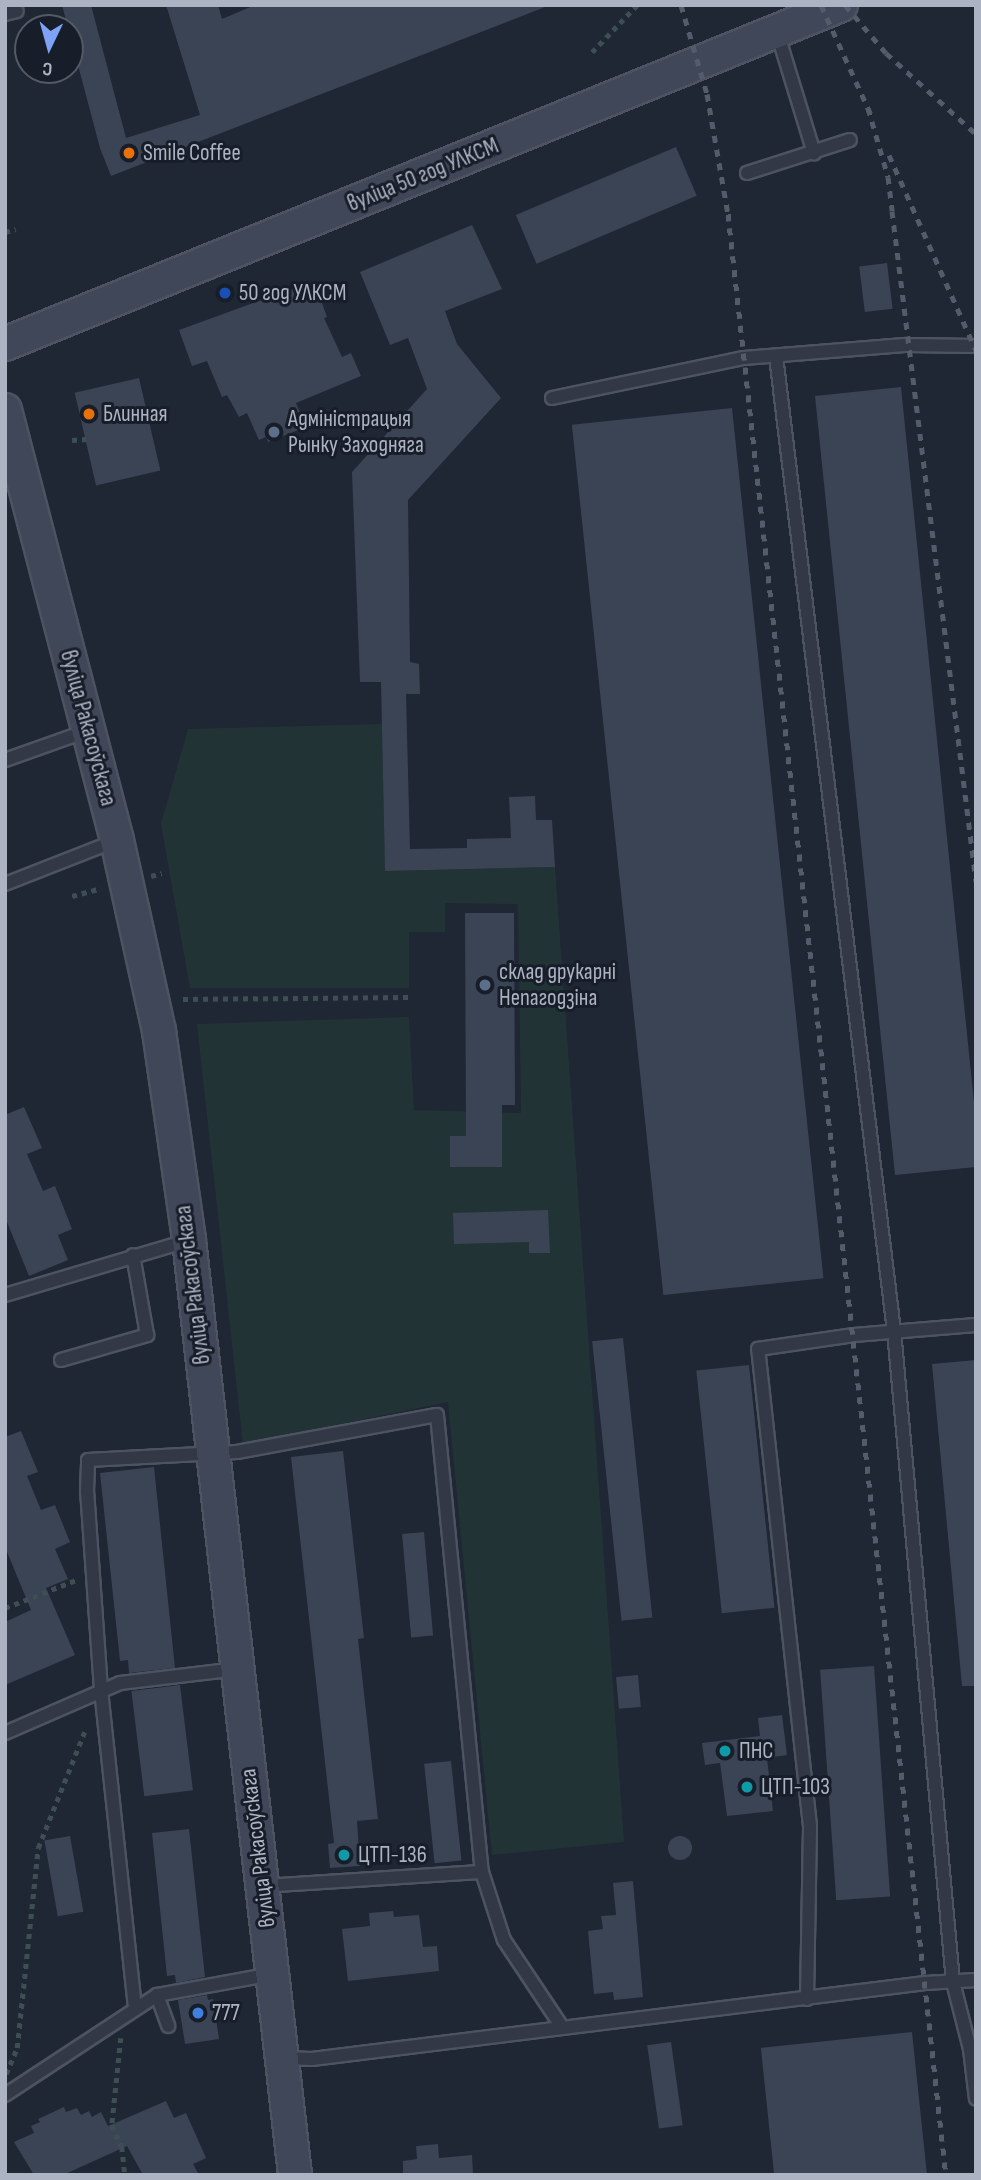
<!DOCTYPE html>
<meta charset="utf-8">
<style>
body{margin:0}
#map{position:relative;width:981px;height:2180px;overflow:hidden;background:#1f2634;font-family:"Sofia Sans Condensed",sans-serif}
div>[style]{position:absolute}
.green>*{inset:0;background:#223336}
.building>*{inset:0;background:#3b4455;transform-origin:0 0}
.round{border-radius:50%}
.path>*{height:4.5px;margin-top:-2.25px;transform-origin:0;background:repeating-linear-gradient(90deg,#3e4f53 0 5px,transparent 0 10px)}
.roads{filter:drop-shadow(2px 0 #4d5360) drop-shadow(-2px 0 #4d5360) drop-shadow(0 2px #4d5360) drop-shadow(0 -2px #4d5360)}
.service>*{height:12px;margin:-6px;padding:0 6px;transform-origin:6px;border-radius:6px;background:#323845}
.secondary>*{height:32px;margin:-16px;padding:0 16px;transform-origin:16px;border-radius:16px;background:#404758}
.rail>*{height:5px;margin-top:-2.5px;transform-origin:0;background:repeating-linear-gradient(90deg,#545c6c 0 7px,transparent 0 14px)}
.dots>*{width:19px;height:19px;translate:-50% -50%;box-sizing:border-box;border:4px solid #181e29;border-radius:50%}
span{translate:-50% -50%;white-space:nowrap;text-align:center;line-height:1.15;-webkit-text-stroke:6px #181e29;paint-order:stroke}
.poi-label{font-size:23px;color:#acb3c2}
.left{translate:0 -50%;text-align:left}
.street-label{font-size:23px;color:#acb3c2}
.frame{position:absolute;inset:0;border:7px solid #acb3c2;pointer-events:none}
.north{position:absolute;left:14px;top:14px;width:70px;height:70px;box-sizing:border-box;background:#181e29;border:2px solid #535a66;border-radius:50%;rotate:185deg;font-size:19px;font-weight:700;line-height:28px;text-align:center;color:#acb3c2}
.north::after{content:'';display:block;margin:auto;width:24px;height:32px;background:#7ea2f5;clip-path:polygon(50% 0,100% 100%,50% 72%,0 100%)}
</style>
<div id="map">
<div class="green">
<i style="clip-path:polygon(382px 724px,385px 871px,555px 867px,624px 1842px,492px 1855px,448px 1402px,243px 1444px,197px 1024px,409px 1017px,414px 1110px,521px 1113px,518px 904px,445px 903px,445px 932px,409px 932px,409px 988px,190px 988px,161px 824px,188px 729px)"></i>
</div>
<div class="building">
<i style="clip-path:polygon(62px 5px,91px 5px,126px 138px,200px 115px,166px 5px,218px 5px,222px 19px,255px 5px,545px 7px,111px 176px,100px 148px)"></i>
<i style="left:676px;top:147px;width:53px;height:174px;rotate:67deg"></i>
<i style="clip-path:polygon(472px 225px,502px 289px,445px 311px,457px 344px,501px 398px,408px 500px,410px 662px,419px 664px,420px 694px,406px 694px,410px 849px,467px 848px,467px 839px,511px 838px,509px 797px,535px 796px,536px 820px,552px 820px,555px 867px,385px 871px,381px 682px,360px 682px,352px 472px,427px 389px,408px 338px,390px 345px,360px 272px)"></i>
<i style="left:887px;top:263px;width:46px;height:28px;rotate:83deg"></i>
<i style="clip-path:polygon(314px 281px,327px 317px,324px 318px,342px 357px,351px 353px,361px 376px,296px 403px,306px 427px,268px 442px,266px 437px,259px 440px,247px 413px,239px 417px,227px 395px,222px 397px,207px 361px,192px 366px,179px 330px)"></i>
<i style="left:139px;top:378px;width:95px;height:66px;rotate:77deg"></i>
<i style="clip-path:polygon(901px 387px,976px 1122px,976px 1167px,895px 1175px,815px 396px)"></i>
<i style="left:732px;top:408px;width:875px;height:161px;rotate:84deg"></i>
<i style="clip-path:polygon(465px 913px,514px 913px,515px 1105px,502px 1105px,502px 1167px,450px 1167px,450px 1136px,466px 1136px)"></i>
<i style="clip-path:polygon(24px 1107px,42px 1148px,27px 1154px,43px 1191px,55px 1186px,72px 1229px,58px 1235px,68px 1260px,29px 1276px,5px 1217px,5px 1115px)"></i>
<i style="clip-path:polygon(548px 1210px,550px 1253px,529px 1253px,529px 1242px,454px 1244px,453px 1213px)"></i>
<i style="left:623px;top:1338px;width:281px;height:31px;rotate:84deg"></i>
<i style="clip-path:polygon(976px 1360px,976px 1686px,962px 1686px,932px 1364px)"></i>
<i style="left:749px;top:1365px;width:244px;height:53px;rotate:84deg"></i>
<i style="clip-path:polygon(21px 1431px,38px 1472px,27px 1476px,41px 1510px,55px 1505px,70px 1542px,55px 1549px,68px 1579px,46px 1588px,75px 1655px,5px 1685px,5px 1622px,31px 1610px,5px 1547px,5px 1437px)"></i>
<i style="clip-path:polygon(343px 1451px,364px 1638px,358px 1639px,378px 1819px,357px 1821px,360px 1866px,330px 1868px,328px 1844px,334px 1843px,291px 1457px)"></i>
<i style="clip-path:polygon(154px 1467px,175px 1668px,129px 1673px,128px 1660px,120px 1661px,100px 1473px)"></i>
<i style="left:424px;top:1532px;width:104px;height:22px;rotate:85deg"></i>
<i style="left:874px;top:1666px;width:231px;height:54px;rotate:86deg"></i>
<i style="left:638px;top:1675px;width:32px;height:22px;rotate:85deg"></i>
<i style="left:180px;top:1685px;width:106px;height:49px;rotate:83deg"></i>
<i style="clip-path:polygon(782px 1715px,787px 1755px,767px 1758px,773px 1811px,727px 1816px,720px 1763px,705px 1765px,702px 1743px,760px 1736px,758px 1718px)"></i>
<i style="left:451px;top:1761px;width:100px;height:27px;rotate:84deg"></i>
<i style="clip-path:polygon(189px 1829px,205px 1977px,176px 1983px,175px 1975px,167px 1976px,152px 1833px)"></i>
<i style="left:70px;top:1836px;width:77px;height:26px;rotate:80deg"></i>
<i class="round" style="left:668px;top:1836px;width:24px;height:24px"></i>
<i style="clip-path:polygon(633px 1881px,643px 1997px,614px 2000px,613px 1992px,594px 1994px,588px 1931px,603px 1929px,601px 1916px,616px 1915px,613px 1883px)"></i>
<i style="clip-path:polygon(393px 1911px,394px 1917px,419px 1915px,423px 1947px,437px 1946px,439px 1971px,348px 1981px,342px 1929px,370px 1926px,369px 1913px)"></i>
<i style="clip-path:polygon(207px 1995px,208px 2000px,213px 1999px,219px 2039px,185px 2044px,178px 2000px)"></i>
<i style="left:912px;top:2032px;width:144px;height:152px;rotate:84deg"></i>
<i style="left:671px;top:2042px;width:84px;height:24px;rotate:82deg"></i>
<i style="clip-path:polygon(166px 2101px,174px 2118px,186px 2113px,206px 2158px,193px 2164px,199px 2175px,143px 2175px,127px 2146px,63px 2175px,34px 2175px,14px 2142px,34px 2133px,31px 2126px,40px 2122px,38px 2119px,64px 2107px,66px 2112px,77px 2108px,81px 2115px,89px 2111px,92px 2117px,101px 2112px,108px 2126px)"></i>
<i style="clip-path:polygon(438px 2144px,439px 2158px,472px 2155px,473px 2175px,403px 2175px,403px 2161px,417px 2159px,416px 2146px)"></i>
</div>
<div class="path">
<i style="left:592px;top:52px;width:65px;rotate:-46.2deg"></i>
<i style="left:5px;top:232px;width:11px;rotate:-15deg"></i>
<i style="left:72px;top:440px;width:14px;rotate:-4deg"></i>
<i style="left:151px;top:876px;width:11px;rotate:-15deg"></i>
<i style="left:72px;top:896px;width:30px;rotate:-15deg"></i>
<i style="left:183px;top:999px;width:225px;rotate:-0.5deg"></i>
<i style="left:5px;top:1608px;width:76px;rotate:-21.5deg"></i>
<i style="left:121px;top:2038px;width:87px;rotate:95.9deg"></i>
<i style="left:112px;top:2125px;width:24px;rotate:66deg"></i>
<i style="left:122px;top:2147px;width:28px;rotate:84deg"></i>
<i style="left:6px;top:2074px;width:28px;rotate:-67deg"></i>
<i style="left:17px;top:2048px;width:201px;rotate:-84deg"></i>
<i style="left:38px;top:1848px;width:129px;rotate:-68.2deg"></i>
</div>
<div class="roads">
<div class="service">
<i style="left:5px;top:14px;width:12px;rotate:-14deg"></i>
<i style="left:777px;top:32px;width:127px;rotate:73deg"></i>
<i style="left:747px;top:173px;width:108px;rotate:-17.8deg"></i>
<i style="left:776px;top:356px;width:982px;rotate:83.1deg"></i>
<i style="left:894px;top:1331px;width:654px;rotate:84.82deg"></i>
<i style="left:953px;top:1982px;width:69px;rotate:75.8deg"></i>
<i style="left:970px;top:2049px;width:50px;rotate:83.2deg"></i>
<i style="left:552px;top:398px;width:196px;rotate:-11.8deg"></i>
<i style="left:744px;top:358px;width:164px;rotate:-4.6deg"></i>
<i style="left:907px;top:345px;width:69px;rotate:0.8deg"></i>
<i style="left:5px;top:760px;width:87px;rotate:-19.5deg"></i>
<i style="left:5px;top:884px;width:120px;rotate:-21.4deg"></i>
<i style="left:5px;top:1295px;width:192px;rotate:-16.6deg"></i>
<i style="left:61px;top:1360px;width:90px;rotate:-16.2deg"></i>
<i style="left:147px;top:1335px;width:81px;rotate:-99.9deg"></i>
<i style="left:5px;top:1733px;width:125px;rotate:-23.5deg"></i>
<i style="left:120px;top:1683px;width:118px;rotate:-6.8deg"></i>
<i style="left:263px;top:1886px;width:219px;rotate:-3.7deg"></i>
<i style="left:157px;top:1995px;width:33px;rotate:70deg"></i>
<i style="left:807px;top:1999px;width:173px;rotate:-89deg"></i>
<i style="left:810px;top:1826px;width:480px;rotate:-96.2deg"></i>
<i style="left:758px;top:1349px;width:97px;rotate:-8.3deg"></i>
<i style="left:854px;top:1335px;width:122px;rotate:-4.7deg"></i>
<i style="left:135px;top:2008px;width:320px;rotate:-96.1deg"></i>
<i style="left:101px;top:1690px;width:198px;rotate:-94deg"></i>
<i style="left:87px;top:1492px;width:32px;rotate:-88deg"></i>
<i style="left:88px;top:1460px;width:149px;rotate:-3.1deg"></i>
<i style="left:237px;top:1452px;width:203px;rotate:-10.5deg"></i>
<i style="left:437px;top:1415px;width:459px;rotate:84.4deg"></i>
<i style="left:482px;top:1872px;width:71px;rotate:72.1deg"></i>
<i style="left:504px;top:1940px;width:105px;rotate:56.3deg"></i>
<i style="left:282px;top:2058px;width:30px;rotate:2deg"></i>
<i style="left:312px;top:2059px;width:618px;rotate:-7.07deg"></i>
<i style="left:925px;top:1983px;width:51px;rotate:-3.4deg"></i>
<i style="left:5px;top:2095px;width:182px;rotate:-33.3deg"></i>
<i style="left:157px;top:1995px;width:117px;rotate:-10.3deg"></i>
</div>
<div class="secondary">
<i style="left:5px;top:344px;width:902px;rotate:-22.07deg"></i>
<i style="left:5px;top:410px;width:444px;rotate:75.4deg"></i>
<i style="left:117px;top:840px;width:196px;rotate:77.6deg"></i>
<i style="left:159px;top:1031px;width:211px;rotate:81.8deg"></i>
<i style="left:189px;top:1240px;width:941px;rotate:83.53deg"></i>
</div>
</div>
<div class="rail">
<i style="left:681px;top:5px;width:93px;rotate:73.7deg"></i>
<i style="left:707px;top:94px;width:122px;rotate:80.1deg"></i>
<i style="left:728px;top:214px;width:1973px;rotate:83.66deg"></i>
<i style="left:821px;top:5px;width:123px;rotate:65.5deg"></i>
<i style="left:845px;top:5px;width:63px;rotate:49.5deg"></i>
<i style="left:886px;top:53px;width:121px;rotate:42deg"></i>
<i style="left:868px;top:108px;width:72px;rotate:73.8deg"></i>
<i style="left:888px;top:177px;width:34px;rotate:83deg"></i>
<i style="left:892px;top:211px;width:676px;rotate:82.86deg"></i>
<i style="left:889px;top:155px;width:214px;rotate:66deg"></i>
</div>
<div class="dots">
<i style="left:129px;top:153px;background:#e8710a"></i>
<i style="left:225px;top:293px;background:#1a4fb4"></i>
<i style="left:89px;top:414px;background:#e8710a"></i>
<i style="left:274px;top:432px;background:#5c6f8a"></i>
<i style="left:485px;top:985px;background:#5c6f8a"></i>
<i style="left:725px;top:1751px;background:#0f9aa8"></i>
<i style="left:747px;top:1787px;background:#0f9aa8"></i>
<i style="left:344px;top:1855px;background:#0f9aa8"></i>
<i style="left:198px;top:2013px;background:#3f7fe0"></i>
</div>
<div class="poi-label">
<span class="left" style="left:143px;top:153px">Smile Coffee</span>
<span class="left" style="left:239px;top:293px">50 год УЛКСМ</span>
<span class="left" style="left:103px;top:414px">Блинная</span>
<span class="left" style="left:288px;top:432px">Адміністрацыя<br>Рынку Заходняга</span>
<span class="left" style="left:499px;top:985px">склад друкарні<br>Непагодзіна</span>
<span class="left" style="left:739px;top:1751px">ПНС</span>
<span class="left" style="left:761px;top:1787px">ЦТП-103</span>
<span class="left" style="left:358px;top:1855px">ЦТП-136</span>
<span class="left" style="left:212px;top:2013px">777</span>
</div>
<div class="street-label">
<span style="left:423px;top:175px;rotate:-22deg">вуліца 50 год УЛКСМ</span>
<span style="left:88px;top:728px;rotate:75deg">вуліца Ракасоўскага</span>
<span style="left:193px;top:1285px;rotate:-97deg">вуліца Ракасоўскага</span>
<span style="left:258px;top:1848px;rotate:-97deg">вуліца Ракасоўскага</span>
</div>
<div class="frame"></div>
<div class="north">С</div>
</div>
